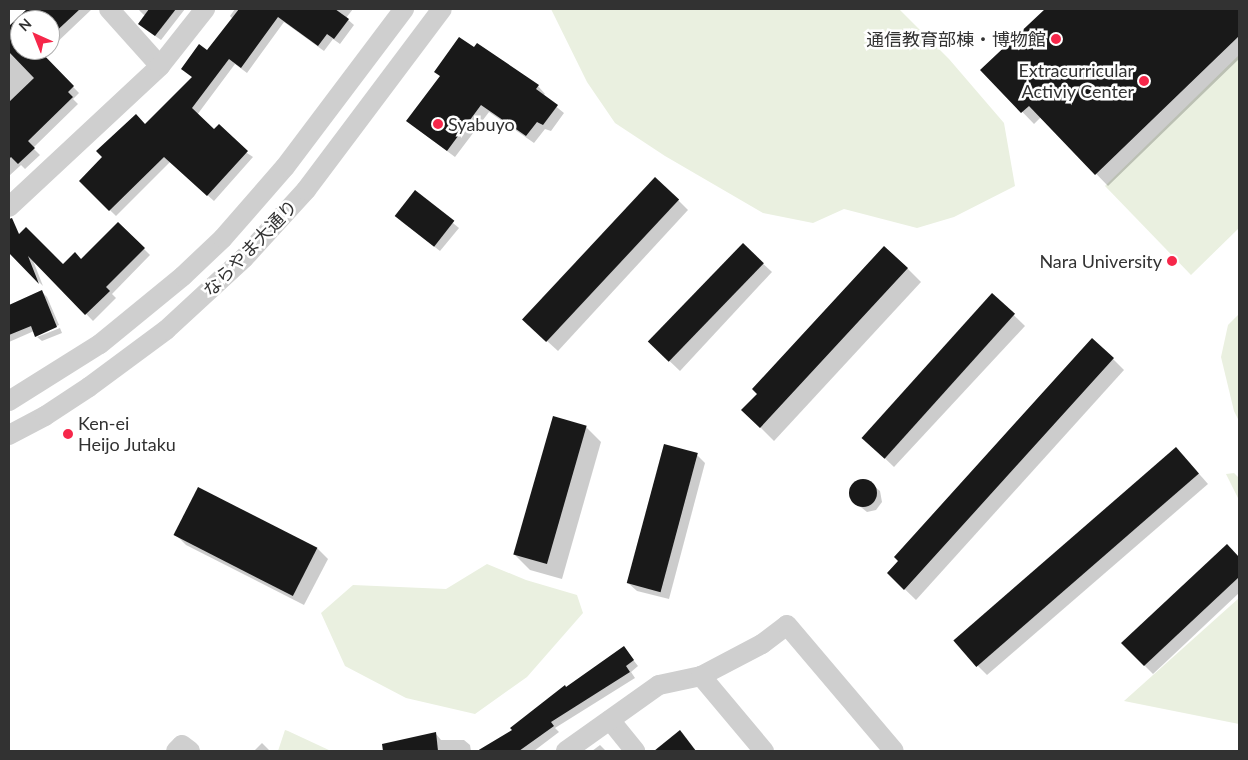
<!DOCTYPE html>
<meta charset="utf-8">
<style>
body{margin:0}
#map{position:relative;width:1248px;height:760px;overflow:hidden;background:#fff;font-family:Lato,"Noto Sans JP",sans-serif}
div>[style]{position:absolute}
.green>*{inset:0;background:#eaf0e0}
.shadow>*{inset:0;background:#0003}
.building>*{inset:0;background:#191919;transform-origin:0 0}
.round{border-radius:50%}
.minor>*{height:20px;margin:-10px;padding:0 10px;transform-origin:10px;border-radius:10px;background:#cfcfcf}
.dots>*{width:14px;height:14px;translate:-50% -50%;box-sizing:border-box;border:2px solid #fff;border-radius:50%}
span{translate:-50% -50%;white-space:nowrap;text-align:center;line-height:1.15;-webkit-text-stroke:5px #fff;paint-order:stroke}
.poi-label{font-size:18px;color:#323232}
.right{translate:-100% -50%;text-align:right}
.left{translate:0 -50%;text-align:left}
.street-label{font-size:18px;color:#323232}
.frame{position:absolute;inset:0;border:10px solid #323232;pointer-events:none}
.north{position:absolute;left:10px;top:10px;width:50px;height:50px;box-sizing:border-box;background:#fff;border:1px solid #adadad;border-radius:50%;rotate:316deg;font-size:14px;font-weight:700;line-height:20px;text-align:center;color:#323232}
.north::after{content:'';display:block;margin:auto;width:18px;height:22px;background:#f6274a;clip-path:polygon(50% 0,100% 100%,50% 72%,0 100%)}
</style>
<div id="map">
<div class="green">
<i style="clip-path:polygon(551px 9px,899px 9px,949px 59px,1004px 123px,1015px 186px,954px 217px,917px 228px,844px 209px,813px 223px,763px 213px,665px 156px,615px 123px,587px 82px)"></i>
<i style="clip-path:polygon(1239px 55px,1239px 228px,1191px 275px,1105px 186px)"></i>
<i style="clip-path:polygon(1239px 314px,1239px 421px,1234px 411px,1221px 357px,1228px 325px)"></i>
<i style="clip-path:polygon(1234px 473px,1239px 478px,1239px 500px,1226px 474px)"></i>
<i style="clip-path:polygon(487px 564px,526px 580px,577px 595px,583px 613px,527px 677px,475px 714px,406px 698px,345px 666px,321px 613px,353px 585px,446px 589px)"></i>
<i style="clip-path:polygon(1239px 598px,1239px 724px,1124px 701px)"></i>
<i style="clip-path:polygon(285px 730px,288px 731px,331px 751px,278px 751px)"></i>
</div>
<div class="shadow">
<i style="clip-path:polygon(28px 9px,92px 9px,50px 49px,50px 20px,20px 20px,20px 50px,49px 50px,43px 56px,79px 93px,73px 99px,78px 104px,33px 148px,40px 155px,25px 169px,21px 165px,9px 176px,9px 28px)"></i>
<i style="clip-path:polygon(138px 9px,185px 9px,161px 40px,145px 29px,145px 16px)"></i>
<i style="clip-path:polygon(235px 9px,353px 9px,346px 18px,354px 25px,340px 44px,333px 39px,324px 51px,284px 22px,247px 73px,235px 64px,197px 115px,214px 131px,253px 157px,214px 201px,170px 162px,116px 216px,80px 181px,145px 126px,193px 78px,182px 69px,208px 52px,233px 19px,230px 16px)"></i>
<i style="clip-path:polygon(1047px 9px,1239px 9px,1239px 59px,1108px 186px,1041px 117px,1034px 124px,982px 70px)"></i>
<i style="clip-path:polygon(436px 72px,538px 86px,545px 94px,543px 96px,564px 113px,551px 131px,545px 129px,534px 143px,489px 112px,455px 157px,416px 128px,441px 77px)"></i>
<i style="clip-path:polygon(415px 192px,459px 228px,440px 251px,401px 221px)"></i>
<i style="clip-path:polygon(678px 200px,688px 210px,558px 351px,535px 330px)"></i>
<i style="clip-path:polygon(118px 223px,150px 255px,112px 294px,116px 298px,93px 321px,32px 258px,43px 286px,9px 252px,9px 245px,26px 228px,63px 266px,81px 261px)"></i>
<i style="clip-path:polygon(743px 245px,772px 272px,680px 371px,660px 352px)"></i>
<i style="clip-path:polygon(907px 268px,921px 282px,774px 441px,743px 410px,759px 394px)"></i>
<i style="clip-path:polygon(42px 292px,47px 297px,59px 325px,37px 334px,37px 337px,34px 331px,9px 342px,9px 306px)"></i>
<i style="clip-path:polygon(992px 294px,1025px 326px,894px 467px,872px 446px)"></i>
<i style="clip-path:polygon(60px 328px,62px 333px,42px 341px,37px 337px)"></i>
<i style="clip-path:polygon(1113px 359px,1124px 370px,916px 600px,888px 573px)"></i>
<i style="clip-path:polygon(586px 427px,601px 442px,562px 579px,530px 570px,515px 555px)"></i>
<i style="clip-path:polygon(697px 455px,705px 463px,669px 599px,637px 591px,628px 583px)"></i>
<i style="clip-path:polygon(1186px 459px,1208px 484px,987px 675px,977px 665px)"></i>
<i style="clip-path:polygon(866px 480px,880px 491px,882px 502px,876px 510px,867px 512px,852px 500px,850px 490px,856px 482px)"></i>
<i style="clip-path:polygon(175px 534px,317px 548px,328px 559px,304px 605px,186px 545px)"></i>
<i style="clip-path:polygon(1227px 546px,1239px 558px,1239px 593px,1153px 674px,1144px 665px)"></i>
<i style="clip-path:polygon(623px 647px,638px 666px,631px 672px,635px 678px,555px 728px,559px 732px,534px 751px,479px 751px,514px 730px)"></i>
<i style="clip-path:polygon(436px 734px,441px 740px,464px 740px,470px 745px,471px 751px,414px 751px,413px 739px)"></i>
<i style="clip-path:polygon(262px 743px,270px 751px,254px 751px)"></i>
<i style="clip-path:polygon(600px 745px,606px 751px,592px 751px)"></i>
</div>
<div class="building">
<i style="clip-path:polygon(27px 9px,80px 9px,50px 37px,50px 20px,20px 20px,20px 50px,39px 50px,74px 86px,68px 92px,73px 97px,28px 141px,35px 148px,18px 164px,11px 157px,9px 159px,9px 102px,34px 78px,9px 52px,9px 26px)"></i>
<i style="clip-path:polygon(149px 9px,176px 9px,155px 36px,138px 24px)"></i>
<i style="clip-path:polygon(239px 9px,335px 9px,349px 19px,334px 39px,327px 34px,318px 46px,278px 17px,241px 68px,229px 59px,192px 108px,214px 129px,219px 124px,248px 151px,207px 196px,164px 157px,109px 211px,79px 181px,102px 157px,96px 151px,136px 114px,145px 124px,192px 77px,181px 69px,199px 44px,207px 50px)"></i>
<i style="clip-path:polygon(1045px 9px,1239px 9px,1239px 36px,1095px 175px,1029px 106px,1021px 113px,980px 70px)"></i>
<i style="clip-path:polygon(459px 37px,474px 47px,477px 43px,539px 85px,536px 89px,558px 105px,543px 125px,537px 122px,526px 136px,481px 105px,447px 151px,406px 121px,440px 76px,434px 72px)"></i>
<i style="left:655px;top:177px;width:33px;height:195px;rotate:43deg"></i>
<i style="left:415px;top:190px;width:50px;height:33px;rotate:38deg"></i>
<i style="clip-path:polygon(12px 218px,19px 234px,26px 227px,63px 264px,75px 252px,81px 259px,118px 222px,145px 248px,106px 287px,110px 291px,85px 315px,28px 256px,39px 284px,9px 253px,9px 219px)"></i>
<i style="left:743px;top:243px;width:29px;height:137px;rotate:44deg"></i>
<i style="clip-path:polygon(884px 246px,908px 268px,760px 428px,741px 410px,757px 394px,752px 389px)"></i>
<i style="clip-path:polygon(42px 290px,57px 327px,35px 337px,31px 326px,9px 335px,9px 305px)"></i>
<i style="left:992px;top:293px;width:31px;height:195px;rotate:42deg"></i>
<i style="clip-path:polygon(1092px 338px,1114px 358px,904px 590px,887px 573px,898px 561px,894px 557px)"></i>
<i style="left:553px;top:416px;width:35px;height:144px;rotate:16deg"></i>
<i style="left:664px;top:444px;width:35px;height:144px;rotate:15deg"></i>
<i style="left:1176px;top:447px;width:35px;height:295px;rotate:49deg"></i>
<i class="round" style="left:849px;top:479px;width:28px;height:28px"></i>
<i style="left:198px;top:487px;width:134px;height:54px;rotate:27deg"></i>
<i style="clip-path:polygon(1227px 544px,1239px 557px,1239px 577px,1144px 666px,1121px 643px)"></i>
<i style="clip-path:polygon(624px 646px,634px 660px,626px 666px,630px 672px,551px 722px,554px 726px,519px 751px,477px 751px,512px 730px,510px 728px,565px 685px,566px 687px)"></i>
<i style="clip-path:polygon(680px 730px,696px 751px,654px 751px)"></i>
<i style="clip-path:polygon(436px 732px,438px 751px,383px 751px,382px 744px)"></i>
</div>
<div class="minor">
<i style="left:109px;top:9px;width:76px;rotate:48.2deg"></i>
<i style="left:9px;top:207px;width:207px;rotate:-43deg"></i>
<i style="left:160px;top:66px;width:73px;rotate:-51.7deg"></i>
<i style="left:9px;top:401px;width:107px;rotate:-32.1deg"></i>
<i style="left:100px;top:344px;width:107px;rotate:-39.3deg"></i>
<i style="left:183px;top:276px;width:55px;rotate:-43.5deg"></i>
<i style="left:223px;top:238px;width:94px;rotate:-48.9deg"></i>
<i style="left:285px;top:167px;width:198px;rotate:-53deg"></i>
<i style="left:9px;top:435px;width:41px;rotate:-27.8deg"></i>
<i style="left:45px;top:416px;width:53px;rotate:-33.4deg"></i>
<i style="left:89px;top:387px;width:96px;rotate:-36.5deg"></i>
<i style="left:166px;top:330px;width:106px;rotate:-42.7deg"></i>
<i style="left:244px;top:258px;width:92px;rotate:-47.6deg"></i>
<i style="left:306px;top:190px;width:226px;rotate:-53.1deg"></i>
<i style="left:701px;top:676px;width:69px;rotate:-27.7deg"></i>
<i style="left:762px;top:644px;width:31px;rotate:-37deg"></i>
<i style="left:787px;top:625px;width:165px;rotate:49.7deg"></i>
<i style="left:610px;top:720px;width:40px;rotate:51deg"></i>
<i style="left:176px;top:751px;width:8px;rotate:-45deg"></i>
<i style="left:182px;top:745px;width:10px;rotate:37deg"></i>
<i style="left:566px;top:751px;width:114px;rotate:-35.4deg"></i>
<i style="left:659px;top:685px;width:43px;rotate:-12.1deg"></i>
<i style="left:701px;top:676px;width:98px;rotate:50deg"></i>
</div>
<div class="dots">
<i style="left:1056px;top:39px;background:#f6274a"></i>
<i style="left:1144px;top:81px;background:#f6274a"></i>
<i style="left:438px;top:124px;background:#f6274a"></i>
<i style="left:1172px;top:261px;background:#f6274a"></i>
<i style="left:68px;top:434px;background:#f6274a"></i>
</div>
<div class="poi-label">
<span class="right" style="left:1046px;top:39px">通信教育部棟・博物館</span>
<span class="right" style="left:1134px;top:81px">Extracurricular<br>Activiy Center</span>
<span class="left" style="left:448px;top:124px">Syabuyo</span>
<span class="right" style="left:1162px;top:261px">Nara University</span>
<span class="left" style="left:78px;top:434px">Ken-ei<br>Heijo Jutaku</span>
</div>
<div class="street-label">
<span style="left:250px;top:248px;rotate:-46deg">ならやま大通り</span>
</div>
<div class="frame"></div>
<div class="north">N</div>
</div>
